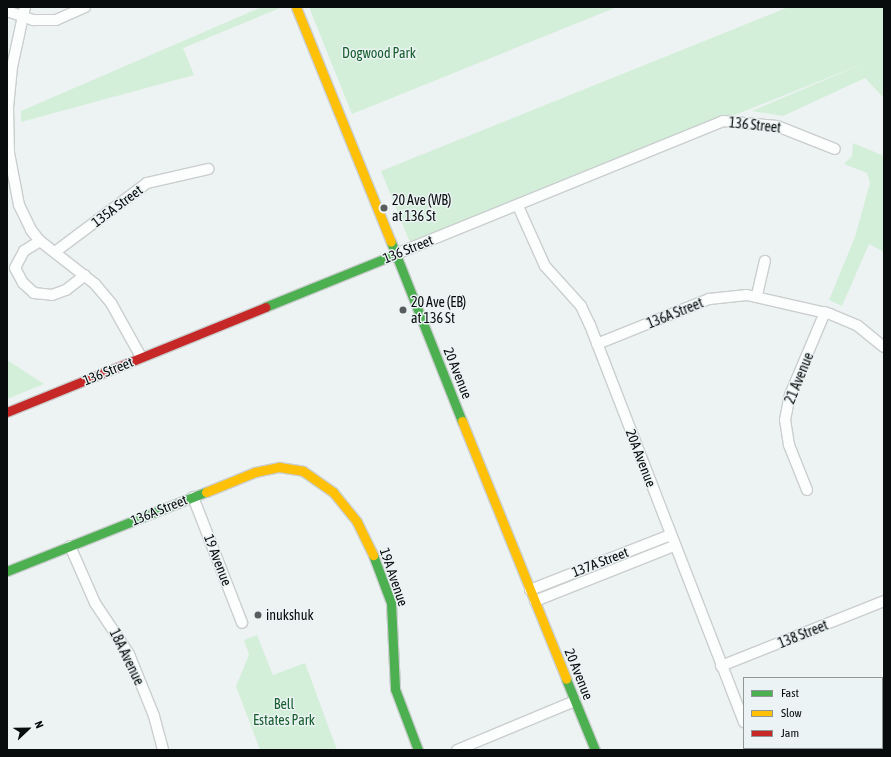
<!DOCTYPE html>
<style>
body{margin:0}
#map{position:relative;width:891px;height:757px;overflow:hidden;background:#edf2f2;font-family:"Asap Condensed",sans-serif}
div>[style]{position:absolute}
.green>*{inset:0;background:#d3efd9}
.roads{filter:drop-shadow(1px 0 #cacece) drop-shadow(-1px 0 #cacece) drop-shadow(0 1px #cacece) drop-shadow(0 -1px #cacece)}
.street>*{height:10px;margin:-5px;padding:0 5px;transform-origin:5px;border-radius:5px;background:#fcfdfd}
.fast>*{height:9px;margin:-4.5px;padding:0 4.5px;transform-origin:4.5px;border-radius:4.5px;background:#4caf50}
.slow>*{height:9px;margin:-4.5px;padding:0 4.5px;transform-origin:4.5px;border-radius:4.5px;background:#ffc107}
.jam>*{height:9px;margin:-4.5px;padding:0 4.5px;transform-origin:4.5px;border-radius:4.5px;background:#c62828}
.dots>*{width:11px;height:11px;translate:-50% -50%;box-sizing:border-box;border:2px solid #ebf3f4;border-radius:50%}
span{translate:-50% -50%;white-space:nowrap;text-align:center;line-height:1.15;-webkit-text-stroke:3px #ebf3f4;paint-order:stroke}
.park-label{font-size:14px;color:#175e2d}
.street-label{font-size:14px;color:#090c0c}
.poi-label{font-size:14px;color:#090c0c}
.left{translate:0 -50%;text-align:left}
.frame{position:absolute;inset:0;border:8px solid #090c0c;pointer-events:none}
.legend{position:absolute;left:743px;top:677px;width:140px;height:72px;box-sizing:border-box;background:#ebf3f4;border:1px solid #919797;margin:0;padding:5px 7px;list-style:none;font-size:12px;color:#090c0c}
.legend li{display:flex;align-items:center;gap:8px;height:20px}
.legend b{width:20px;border:1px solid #919797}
.north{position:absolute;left:8px;top:709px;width:40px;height:40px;-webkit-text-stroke:3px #ebf3f4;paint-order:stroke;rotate:68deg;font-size:11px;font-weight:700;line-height:16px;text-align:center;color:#090c0c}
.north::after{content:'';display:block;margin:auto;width:14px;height:18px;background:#090c0c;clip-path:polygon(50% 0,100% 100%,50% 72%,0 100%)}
</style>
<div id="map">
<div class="green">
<i style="clip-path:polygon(262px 7px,280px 8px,183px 48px,194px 75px,21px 122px,21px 111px)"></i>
<i style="clip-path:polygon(309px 7px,617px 7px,352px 114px)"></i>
<i style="clip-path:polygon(789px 7px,884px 7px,884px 98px,865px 78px,783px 116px,752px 111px,867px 62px,411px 245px,381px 171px)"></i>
<i style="clip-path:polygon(853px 143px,884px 156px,884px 252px,869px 244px,842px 306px,829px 300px,855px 237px,870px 183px,867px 173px,844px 164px,852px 156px)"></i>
<i style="clip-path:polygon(7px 360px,44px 384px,7px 399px)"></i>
<i style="clip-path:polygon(257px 635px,273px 675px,305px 663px,337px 750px,260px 750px,236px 686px,249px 655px,244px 640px)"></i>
</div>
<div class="roads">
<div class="street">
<i style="left:25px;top:7px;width:61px;rotate:102.2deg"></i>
<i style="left:12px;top:67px;width:41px;rotate:95.6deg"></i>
<i style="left:8px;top:108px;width:45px;rotate:88.7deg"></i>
<i style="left:9px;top:153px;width:53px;rotate:79.1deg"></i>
<i style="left:19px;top:205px;width:28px;rotate:64deg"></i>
<i style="left:31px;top:230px;width:14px;rotate:51deg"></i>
<i style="left:40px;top:241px;width:70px;rotate:38deg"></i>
<i style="left:95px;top:284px;width:25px;rotate:50deg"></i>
<i style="left:111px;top:303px;width:62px;rotate:60.9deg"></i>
<i style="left:7px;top:11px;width:28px;rotate:19deg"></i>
<i style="left:33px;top:20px;width:23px"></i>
<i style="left:56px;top:20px;width:32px;rotate:-24deg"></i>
<i style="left:518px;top:206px;width:66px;rotate:65.8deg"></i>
<i style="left:545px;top:266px;width:54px;rotate:48deg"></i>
<i style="left:581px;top:306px;width:21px;rotate:65deg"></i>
<i style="left:590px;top:325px;width:426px;rotate:68.8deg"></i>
<i style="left:40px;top:241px;width:19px;rotate:148deg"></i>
<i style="left:24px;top:251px;width:19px;rotate:118deg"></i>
<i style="left:15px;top:268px;width:17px;rotate:62deg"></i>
<i style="left:23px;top:283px;width:15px;rotate:42deg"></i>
<i style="left:34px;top:293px;width:18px;rotate:6deg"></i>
<i style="left:52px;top:295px;width:15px;rotate:-20deg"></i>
<i style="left:66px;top:290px;width:24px;rotate:-38deg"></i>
<i style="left:55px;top:252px;width:115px;rotate:-36.9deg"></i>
<i style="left:147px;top:183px;width:63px;rotate:-12.9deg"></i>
<i style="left:396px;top:254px;width:353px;rotate:-22.1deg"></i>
<i style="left:723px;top:121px;width:54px;rotate:5.3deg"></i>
<i style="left:777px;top:126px;width:62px;rotate:21.6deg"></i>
<i style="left:757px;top:295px;width:35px;rotate:-77deg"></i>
<i style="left:597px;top:344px;width:121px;rotate:-21.9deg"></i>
<i style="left:709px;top:299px;width:38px;rotate:-6deg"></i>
<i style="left:747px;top:295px;width:85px;rotate:12.9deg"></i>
<i style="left:830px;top:314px;width:30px;rotate:23deg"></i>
<i style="left:858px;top:326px;width:33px;rotate:39deg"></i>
<i style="left:807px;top:490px;width:48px;rotate:-111.8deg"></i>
<i style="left:789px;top:445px;width:25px;rotate:-99deg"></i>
<i style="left:785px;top:420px;width:25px;rotate:-79deg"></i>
<i style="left:790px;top:395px;width:90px;rotate:-67.1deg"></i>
<i style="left:193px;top:497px;width:135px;rotate:68.7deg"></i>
<i style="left:70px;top:546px;width:62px;rotate:66.3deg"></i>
<i style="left:95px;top:603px;width:61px;rotate:56.3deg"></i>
<i style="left:129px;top:654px;width:67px;rotate:68deg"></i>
<i style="left:154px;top:716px;width:35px;rotate:75deg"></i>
<i style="left:530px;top:590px;width:150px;rotate:-21.4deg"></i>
<i style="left:535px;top:601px;width:149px;rotate:-21.6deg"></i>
<i style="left:721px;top:666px;width:175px;rotate:-21.7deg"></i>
<i style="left:762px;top:748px;width:3px;rotate:45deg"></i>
<i style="left:457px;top:750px;width:128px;rotate:-22.6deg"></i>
<i style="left:883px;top:750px;width:1px"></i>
</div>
<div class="fast">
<i style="left:391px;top:242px;width:193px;rotate:68.4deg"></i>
<i style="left:265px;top:307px;width:141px;rotate:-22deg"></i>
<i style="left:373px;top:555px;width:51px;rotate:69.4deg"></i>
<i style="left:391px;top:603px;width:86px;rotate:87.3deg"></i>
<i style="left:395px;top:689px;width:65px;rotate:69.3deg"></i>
<i style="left:7px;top:571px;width:214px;rotate:-21.7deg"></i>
<i style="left:566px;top:679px;width:77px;rotate:67.8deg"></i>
</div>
<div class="slow">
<i style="left:296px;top:7px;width:253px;rotate:68deg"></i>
<i style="left:462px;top:421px;width:278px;rotate:68deg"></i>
<i style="left:206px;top:492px;width:53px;rotate:-22.2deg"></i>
<i style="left:255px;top:472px;width:25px;rotate:-12deg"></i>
<i style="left:279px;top:467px;width:24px;rotate:9deg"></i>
<i style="left:303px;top:471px;width:37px;rotate:35deg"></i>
<i style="left:333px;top:492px;width:38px;rotate:51deg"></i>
<i style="left:357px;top:522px;width:37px;rotate:64deg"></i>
</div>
<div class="jam">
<i style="left:7px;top:412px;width:279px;rotate:-22.1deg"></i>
</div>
</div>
<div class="dots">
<i style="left:384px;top:208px;background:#595c5c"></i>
<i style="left:403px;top:310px;background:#595c5c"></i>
<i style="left:258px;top:615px;background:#595c5c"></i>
</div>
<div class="park-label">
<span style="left:379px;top:53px">Dogwood Park</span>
<span style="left:284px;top:712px">Bell<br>Estates Park</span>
</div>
<div class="street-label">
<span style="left:755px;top:125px;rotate:6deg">136 Street</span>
<span style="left:117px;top:206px;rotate:-37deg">135A Street</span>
<span style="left:408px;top:249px;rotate:-22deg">136 Street</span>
<span style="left:675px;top:313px;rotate:-22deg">136A Street</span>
<span style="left:108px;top:371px;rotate:-22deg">136 Street</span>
<span style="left:458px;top:373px;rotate:68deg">20 Avenue</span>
<span style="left:799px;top:378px;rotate:-68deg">21 Avenue</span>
<span style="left:641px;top:458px;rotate:69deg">20A Avenue</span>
<span style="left:159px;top:510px;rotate:-22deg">136A Street</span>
<span style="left:218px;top:560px;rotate:69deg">19 Avenue</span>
<span style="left:600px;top:562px;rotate:-21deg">137A Street</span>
<span style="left:394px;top:577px;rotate:71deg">19A Avenue</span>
<span style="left:803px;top:634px;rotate:-22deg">138 Street</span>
<span style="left:127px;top:657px;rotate:64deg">18A Avenue</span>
<span style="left:579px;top:674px;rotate:68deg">20 Avenue</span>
</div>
<div class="poi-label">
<span class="left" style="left:392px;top:208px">20 Ave (WB)<br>at 136 St</span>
<span class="left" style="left:411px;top:310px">20 Ave (EB)<br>at 136 St</span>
<span class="left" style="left:266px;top:615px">inukshuk</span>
</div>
<div class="frame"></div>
<ul class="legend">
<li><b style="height:5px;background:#4caf50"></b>Fast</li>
<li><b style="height:5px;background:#ffc107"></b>Slow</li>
<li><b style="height:5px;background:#c62828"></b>Jam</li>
</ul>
<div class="north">N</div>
</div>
